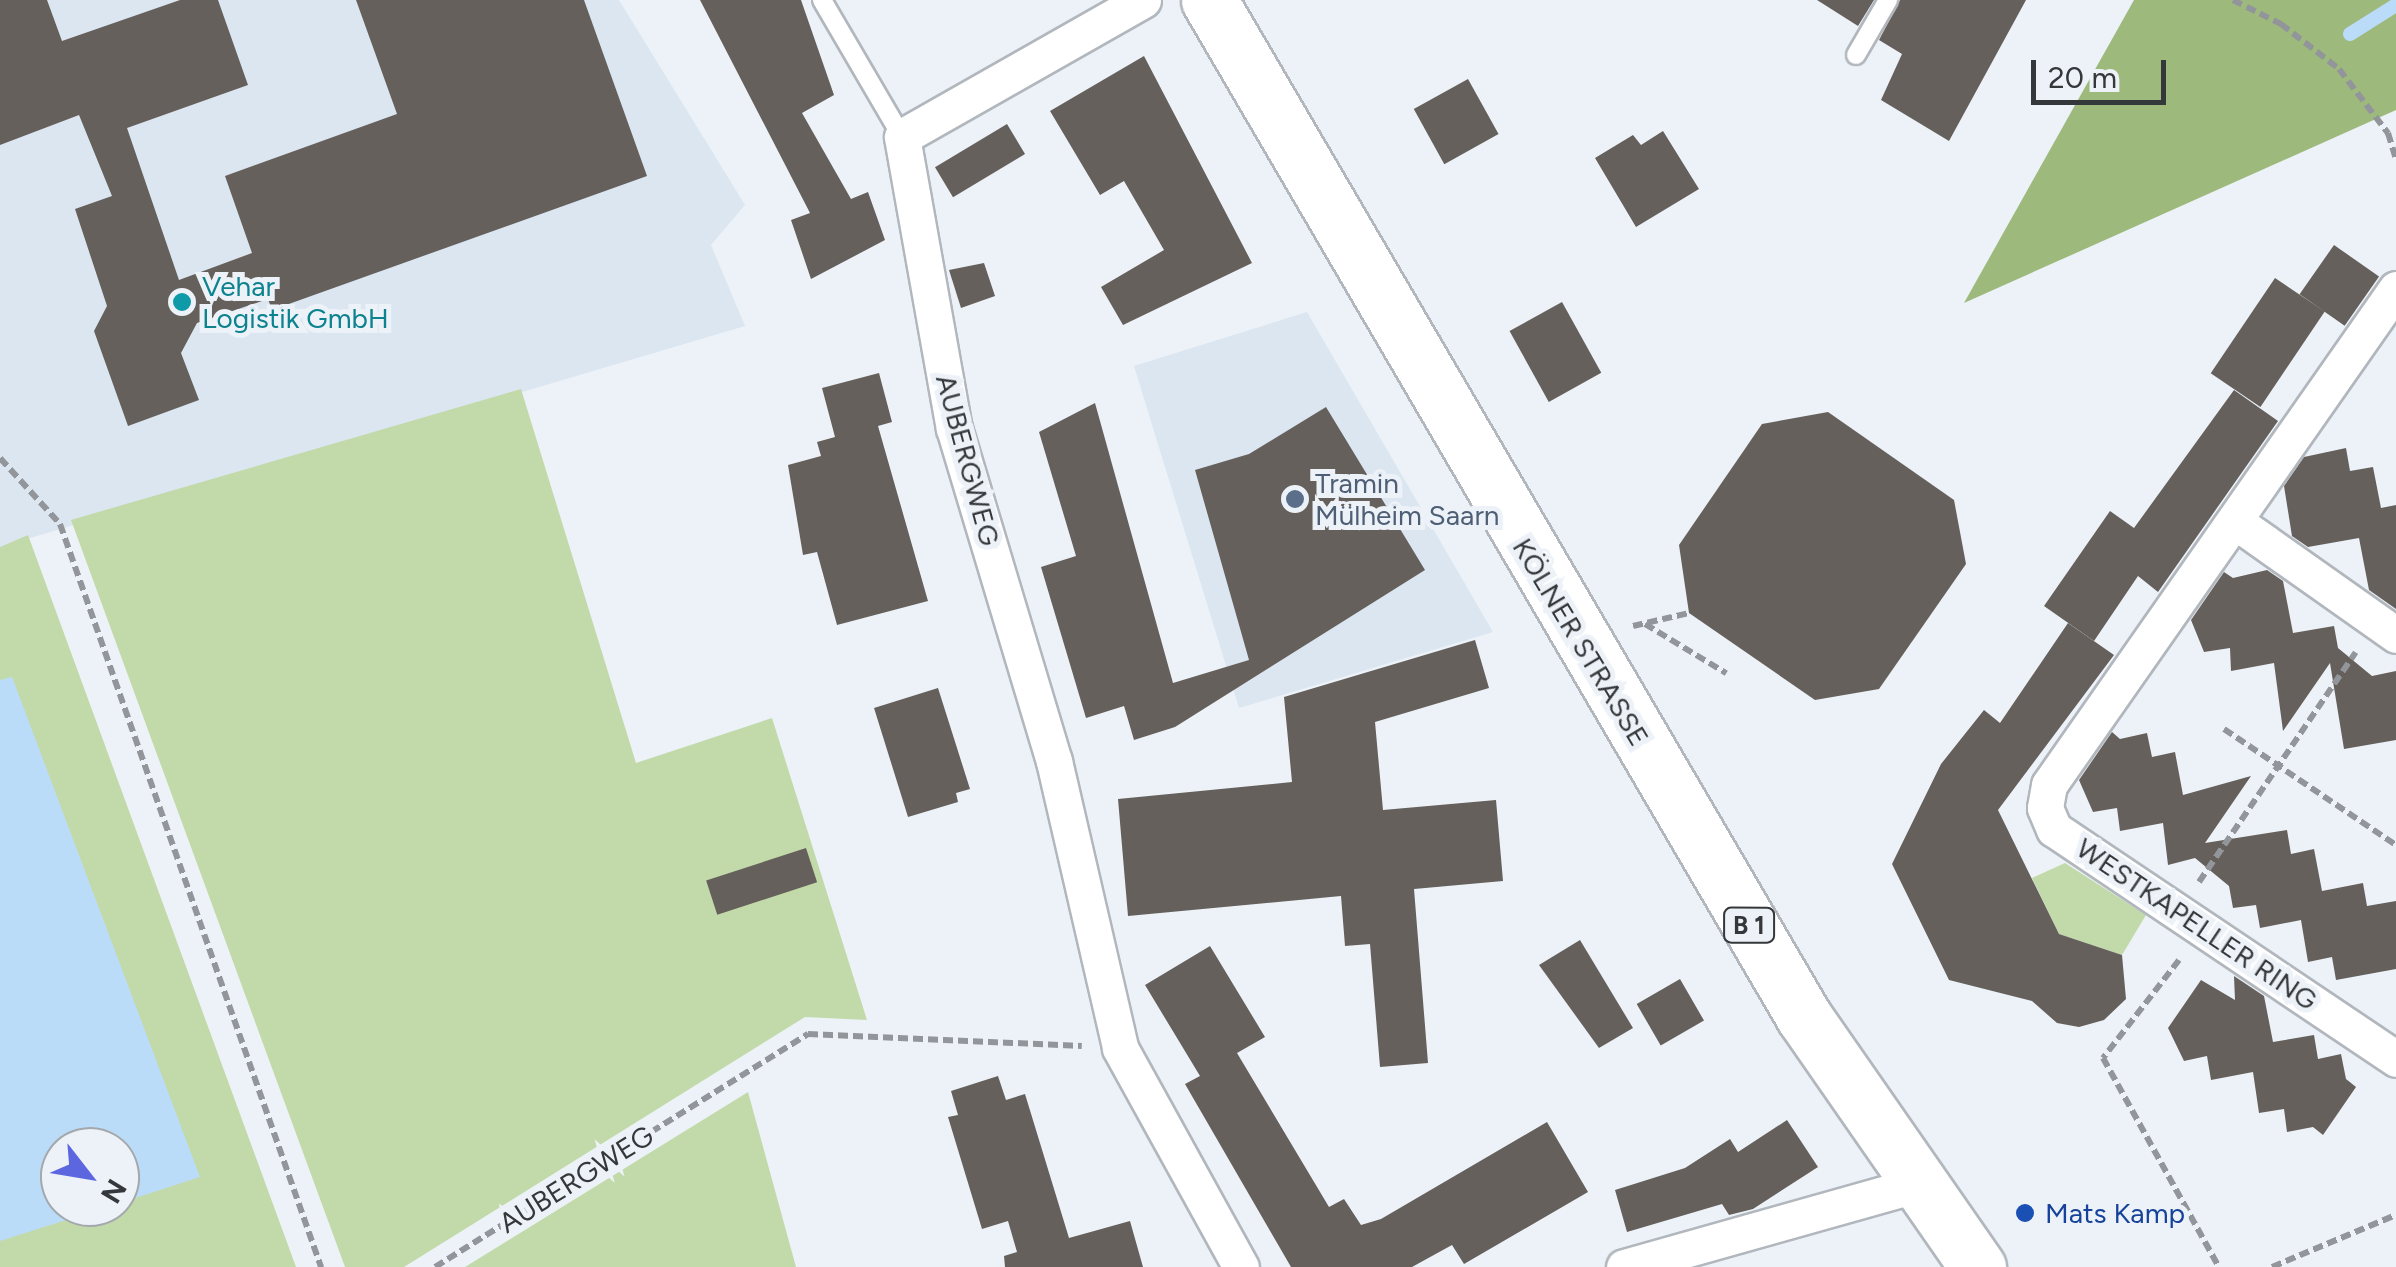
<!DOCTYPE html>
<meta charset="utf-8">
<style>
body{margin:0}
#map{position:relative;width:2396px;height:1267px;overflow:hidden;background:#ecf2f8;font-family:Figtree,sans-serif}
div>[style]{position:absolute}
.built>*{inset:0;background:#dbe6f1}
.green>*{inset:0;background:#c2daa9}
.forest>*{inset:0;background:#9db97c}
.water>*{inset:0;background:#bbdcf9}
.stream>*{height:14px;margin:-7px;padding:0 7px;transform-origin:7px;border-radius:7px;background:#bbdcf9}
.building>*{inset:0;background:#65605b;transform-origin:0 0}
.path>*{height:6px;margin-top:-3px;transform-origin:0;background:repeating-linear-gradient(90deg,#92969a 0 10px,transparent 0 15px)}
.roads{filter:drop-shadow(2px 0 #b1b7bd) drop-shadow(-2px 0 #b1b7bd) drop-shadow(0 2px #b1b7bd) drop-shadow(0 -2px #b1b7bd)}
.lane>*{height:18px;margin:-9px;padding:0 9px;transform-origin:9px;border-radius:9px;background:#fff}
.street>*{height:35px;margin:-17.5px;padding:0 17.5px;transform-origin:17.5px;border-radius:17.5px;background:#fff}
.primary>*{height:55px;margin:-27.5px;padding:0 27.5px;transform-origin:27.5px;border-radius:27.5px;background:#fff}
.dots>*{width:28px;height:28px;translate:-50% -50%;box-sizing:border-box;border:5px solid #ecf2f8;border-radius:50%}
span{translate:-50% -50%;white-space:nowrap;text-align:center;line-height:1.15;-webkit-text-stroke:10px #ecf2f8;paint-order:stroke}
.shield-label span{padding:2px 8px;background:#ecf2f8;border:2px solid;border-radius:8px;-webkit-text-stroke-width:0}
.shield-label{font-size:25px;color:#35383a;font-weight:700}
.culture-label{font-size:28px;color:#0d838f}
.left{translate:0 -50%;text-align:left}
.street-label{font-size:28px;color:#35383a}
.service-label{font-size:28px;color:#4e5e75}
.transit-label{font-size:28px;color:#164399}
.north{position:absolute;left:40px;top:1127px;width:100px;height:100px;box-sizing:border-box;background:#ecf2f8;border:2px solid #a3a8ac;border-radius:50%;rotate:121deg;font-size:28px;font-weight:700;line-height:40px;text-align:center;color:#35383a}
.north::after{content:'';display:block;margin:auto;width:35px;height:45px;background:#5c67df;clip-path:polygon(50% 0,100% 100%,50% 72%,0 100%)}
.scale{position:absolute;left:2031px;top:60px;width:135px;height:45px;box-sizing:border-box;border:5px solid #35383a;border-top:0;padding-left:12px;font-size:30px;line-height:35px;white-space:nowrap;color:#35383a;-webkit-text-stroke:8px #ecf2f8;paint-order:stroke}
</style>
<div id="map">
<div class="built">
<i style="clip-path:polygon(0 0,619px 0,745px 205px,711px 245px,745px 326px,0 547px)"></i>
<i style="clip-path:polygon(1307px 312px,1493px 632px,1239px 708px,1134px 366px)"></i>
</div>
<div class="green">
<i style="clip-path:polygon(521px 389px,636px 763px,772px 718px,867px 1020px,805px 1017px,404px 1267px,345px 1267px,71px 520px)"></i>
<i style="clip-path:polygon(evenodd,28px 535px,296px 1267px,0 1267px,0 547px,28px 535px,60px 1147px,120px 1147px,120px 1207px,60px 1207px,60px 1147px)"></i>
<i style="clip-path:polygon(2065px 863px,2146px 915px,2122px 955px,2059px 934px,2032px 878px)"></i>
<i style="clip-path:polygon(748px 1092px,796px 1267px,465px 1267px)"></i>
</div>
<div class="forest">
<i style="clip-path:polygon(2134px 0,2396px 0,2396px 110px,1964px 303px)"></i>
</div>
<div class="water">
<i style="clip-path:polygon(12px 677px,200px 1177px,120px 1203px,120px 1147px,60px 1147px,60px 1207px,107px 1207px,0 1241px,0 680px)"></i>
</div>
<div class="stream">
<i style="left:2350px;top:34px;width:54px;rotate:-32.2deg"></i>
</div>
<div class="building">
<i style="clip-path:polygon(0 0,47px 0,62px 41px,180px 0,218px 0,248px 85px,127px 128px,179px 280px,252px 253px,225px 176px,397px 114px,356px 0,584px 0,647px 176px,272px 310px,268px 299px,197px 323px,181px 353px,199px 400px,128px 426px,94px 331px,107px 306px,75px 209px,112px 196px,79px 115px,0 145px)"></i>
<i style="clip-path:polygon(700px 0,801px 0,834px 95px,802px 113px,851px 199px,868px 192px,885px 240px,811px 279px,791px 220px,810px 213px)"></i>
<i style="clip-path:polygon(1817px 0,1874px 0,1858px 26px)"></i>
<i style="clip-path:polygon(1900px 0,2026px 0,1949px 141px,1881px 100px,1902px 54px,1879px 40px)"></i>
<i style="clip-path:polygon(1144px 56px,1252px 263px,1123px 325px,1101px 287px,1164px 250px,1124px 181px,1100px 195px,1050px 111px)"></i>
<i style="left:1468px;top:79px;width:63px;height:62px;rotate:61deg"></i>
<i style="left:1007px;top:124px;width:35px;height:84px;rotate:59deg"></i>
<i style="clip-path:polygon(1663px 131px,1699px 189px,1636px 227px,1595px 158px,1633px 135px,1641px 145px)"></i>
<i style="left:2334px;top:245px;width:55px;height:60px;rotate:35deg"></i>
<i style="clip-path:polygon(984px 263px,995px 296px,961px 308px,949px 270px)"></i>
<i style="left:2275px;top:278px;width:60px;height:115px;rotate:34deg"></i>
<i style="left:1562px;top:302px;width:81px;height:60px;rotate:61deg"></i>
<i style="clip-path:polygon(879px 373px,892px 422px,878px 426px,928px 601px,837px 625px,817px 552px,803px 555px,788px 465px,821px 456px,817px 442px,835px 437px,822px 388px)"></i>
<i style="clip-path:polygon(2234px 390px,2278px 421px,2158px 592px,2138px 576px,2094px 641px,2044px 606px,2110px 511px,2134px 528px)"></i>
<i style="clip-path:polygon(1095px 403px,1173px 683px,1249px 660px,1195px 470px,1249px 454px,1326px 407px,1425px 570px,1175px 727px,1134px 740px,1124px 706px,1086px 718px,1041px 567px,1076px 556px,1039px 432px)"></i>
<i style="clip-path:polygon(1828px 412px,1954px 500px,1966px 564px,1879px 689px,1815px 700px,1689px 613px,1679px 545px,1762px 424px)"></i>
<i style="clip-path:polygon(2346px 448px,2350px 471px,2373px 467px,2381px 508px,2396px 505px,2396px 609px,2369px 590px,2359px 538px,2308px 547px,2292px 536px,2284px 486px,2304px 457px)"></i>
<i style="clip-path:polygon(2267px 570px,2283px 581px,2293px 633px,2334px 626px,2338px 648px,2372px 676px,2396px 671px,2396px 740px,2344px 749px,2330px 663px,2283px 731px,2274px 663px,2231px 671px,2230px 648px,2204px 652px,2191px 620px,2224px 572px,2233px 578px)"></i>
<i style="clip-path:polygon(2068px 623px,2114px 655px,1998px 810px,2059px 934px,2122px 955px,2126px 999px,2104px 1020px,2079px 1027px,2057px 1023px,2032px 1001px,1949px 980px,1892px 864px,1941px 764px,1984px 710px,2000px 723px)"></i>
<i style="clip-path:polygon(1475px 640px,1489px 688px,1375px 722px,1383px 810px,1496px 800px,1503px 881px,1414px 889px,1428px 1063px,1380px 1067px,1370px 944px,1345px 946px,1341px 896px,1128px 916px,1118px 799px,1292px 782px,1284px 697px)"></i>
<i style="clip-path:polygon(938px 688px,970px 789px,956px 793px,958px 802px,908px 817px,874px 708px)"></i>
<i style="clip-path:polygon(2112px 732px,2120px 739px,2147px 733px,2152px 757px,2175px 752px,2183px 795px,2251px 776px,2205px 843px,2287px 830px,2291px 854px,2314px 849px,2322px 891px,2363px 883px,2367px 906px,2396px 901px,2396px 969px,2336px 980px,2332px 957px,2308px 962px,2301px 920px,2260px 928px,2256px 905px,2233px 908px,2229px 886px,2195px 858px,2168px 865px,2163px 823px,2120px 831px,2117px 808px,2093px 812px,2079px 780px)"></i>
<i style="left:806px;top:848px;width:36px;height:105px;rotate:72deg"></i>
<i style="clip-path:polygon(1580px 940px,1633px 1028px,1599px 1048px,1539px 965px)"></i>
<i style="clip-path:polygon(1210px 946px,1265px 1037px,1237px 1053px,1329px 1207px,1344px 1199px,1361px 1225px,1381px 1219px,1547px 1122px,1588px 1192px,1464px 1264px,1452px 1245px,1412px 1267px,1291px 1267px,1185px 1084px,1200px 1076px,1145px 985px)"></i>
<i style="clip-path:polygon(2234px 976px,2264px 996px,2273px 1042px,2314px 1035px,2318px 1059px,2341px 1054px,2346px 1079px,2356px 1087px,2323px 1135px,2313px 1127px,2287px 1132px,2284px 1109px,2259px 1113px,2253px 1072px,2211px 1080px,2207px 1056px,2184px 1061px,2168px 1028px,2201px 980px,2235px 1000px)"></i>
<i style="left:1680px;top:979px;width:48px;height:50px;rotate:60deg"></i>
<i style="clip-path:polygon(998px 1076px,1006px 1100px,1025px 1094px,1069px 1238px,1130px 1221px,1143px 1267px,1005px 1267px,1004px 1256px,1017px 1252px,1008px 1221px,982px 1229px,948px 1117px,958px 1115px,951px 1091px)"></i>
<i style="clip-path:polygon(1787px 1120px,1818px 1167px,1753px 1209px,1729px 1215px,1722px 1204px,1627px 1232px,1615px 1190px,1685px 1168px,1730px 1139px,1738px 1152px)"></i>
</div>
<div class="path">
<i style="left:2233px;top:0;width:54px;rotate:26.6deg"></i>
<i style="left:2281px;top:24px;width:73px;rotate:37.8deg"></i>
<i style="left:2339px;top:69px;width:81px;rotate:52.6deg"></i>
<i style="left:2388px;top:133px;width:28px;rotate:73deg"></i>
<i style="left:0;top:458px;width:89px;rotate:47.7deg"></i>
<i style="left:60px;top:524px;width:788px;rotate:70.64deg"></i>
<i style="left:1645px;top:624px;width:95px;rotate:31.2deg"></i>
<i style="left:1633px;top:626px;width:57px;rotate:-13.1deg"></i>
<i style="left:2224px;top:729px;width:207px;rotate:34deg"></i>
<i style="left:2199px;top:882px;width:278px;rotate:-55.7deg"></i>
<i style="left:2179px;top:960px;width:124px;rotate:127.8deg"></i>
<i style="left:2103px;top:1058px;width:239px;rotate:61deg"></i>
<i style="left:435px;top:1267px;width:440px;rotate:-32deg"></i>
<i style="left:808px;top:1034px;width:274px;rotate:2.5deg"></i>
<i style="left:2272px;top:1267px;width:134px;rotate:-22.8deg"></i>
</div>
<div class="roads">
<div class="lane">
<i style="left:822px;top:0;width:159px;rotate:59.7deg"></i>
<i style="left:1856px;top:55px;width:64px;rotate:-59.8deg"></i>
</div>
<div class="street">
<i style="left:1143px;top:0;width:277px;rotate:150.4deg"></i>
<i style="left:902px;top:137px;width:296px;rotate:79.9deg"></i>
<i style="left:954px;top:428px;width:348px;rotate:73.3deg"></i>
<i style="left:1054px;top:761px;width:294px;rotate:77deg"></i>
<i style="left:1120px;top:1048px;width:250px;rotate:61.1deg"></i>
<i style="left:2396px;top:289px;width:605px;rotate:124.98deg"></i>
<i style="left:2049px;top:785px;width:23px;rotate:100deg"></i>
<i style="left:2045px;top:808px;width:23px;rotate:67deg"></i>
<i style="left:2054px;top:829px;width:412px;rotate:33.9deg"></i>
<i style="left:2236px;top:522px;width:196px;rotate:35.2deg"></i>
<i style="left:1624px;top:1267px;width:306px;rotate:-15.7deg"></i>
</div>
<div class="primary">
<i style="left:1209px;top:0;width:1178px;rotate:59.67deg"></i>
<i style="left:1804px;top:1017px;width:305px;rotate:55.2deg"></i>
</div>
</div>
<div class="dots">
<i style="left:182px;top:302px;background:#0f9aa8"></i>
<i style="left:1295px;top:499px;background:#5c6f8a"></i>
<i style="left:2025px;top:1213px;background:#1a4fb4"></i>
</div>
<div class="shield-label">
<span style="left:1749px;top:925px">B 1</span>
</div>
<div class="culture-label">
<span class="left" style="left:202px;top:302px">Vehar<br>Logistik GmbH</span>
</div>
<div class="street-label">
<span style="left:968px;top:460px;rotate:75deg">AUBERGWEG</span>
<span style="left:1581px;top:642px;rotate:59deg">KÖLNER STRASSE</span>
<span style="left:2197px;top:924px;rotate:34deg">WESTKAPELLER RING</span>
<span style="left:576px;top:1179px;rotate:-32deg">AUBERGWEG</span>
</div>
<div class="service-label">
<span class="left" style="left:1315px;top:499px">Tramin<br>Mülheim Saarn</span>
</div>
<div class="transit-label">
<span class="left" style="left:2045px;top:1213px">Mats Kamp</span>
</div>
<div class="north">N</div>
<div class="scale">20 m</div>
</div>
